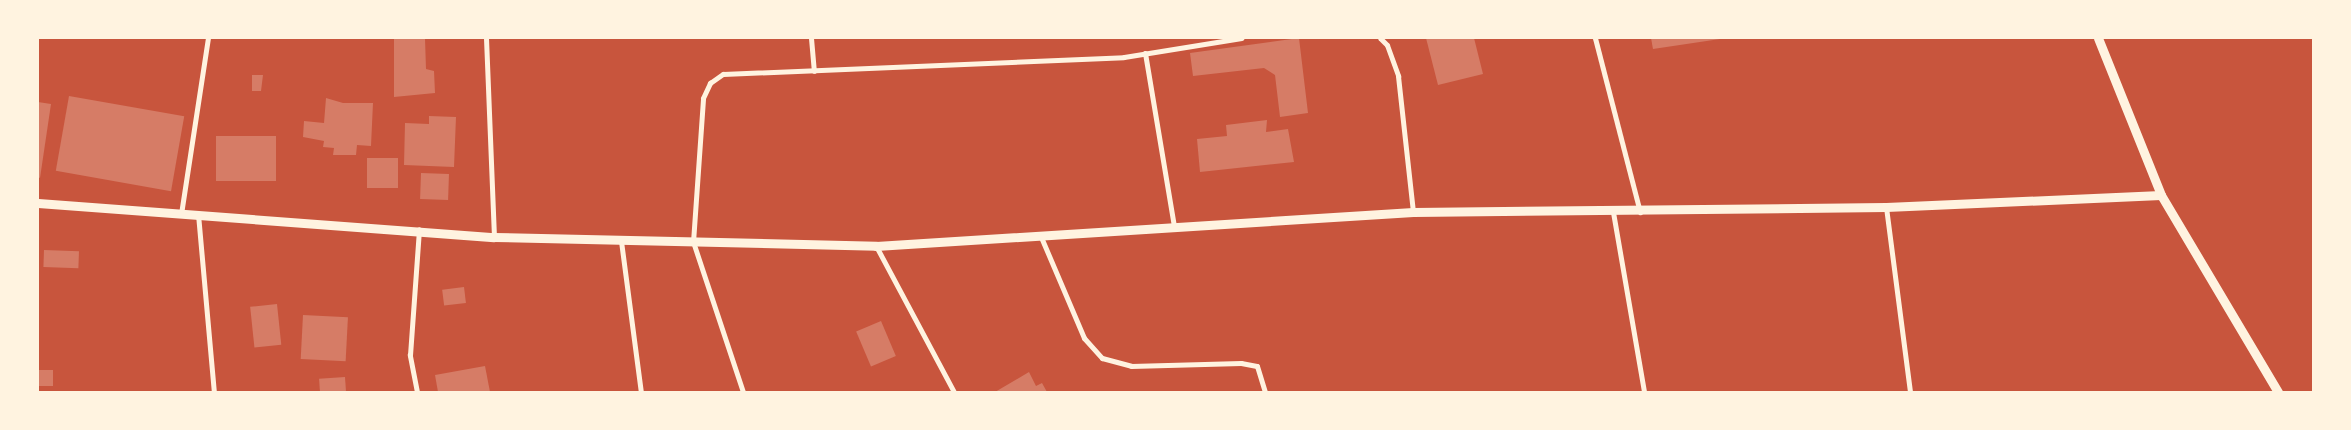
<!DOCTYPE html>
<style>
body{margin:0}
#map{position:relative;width:2351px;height:430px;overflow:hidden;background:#c8553d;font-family:Arial,sans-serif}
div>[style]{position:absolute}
.building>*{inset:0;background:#d67c66;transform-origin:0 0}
.minor>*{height:5px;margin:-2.5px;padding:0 2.5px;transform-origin:2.5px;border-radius:2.5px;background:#fff3e0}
.tertiary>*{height:9px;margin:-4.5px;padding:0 4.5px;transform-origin:4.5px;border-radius:4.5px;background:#fff3e0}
span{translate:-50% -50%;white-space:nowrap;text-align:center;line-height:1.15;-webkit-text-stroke:4px #fff3e0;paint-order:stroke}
.frame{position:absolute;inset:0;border:39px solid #fff3e0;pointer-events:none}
</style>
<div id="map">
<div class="building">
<i style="clip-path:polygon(394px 38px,425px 38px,426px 69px,434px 71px,435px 93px,394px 97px)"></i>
<i style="clip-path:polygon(1299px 38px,1308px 113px,1280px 117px,1275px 75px,1264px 68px,1193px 76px,1190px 53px)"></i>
<i style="clip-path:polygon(1426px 38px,1474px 38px,1483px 74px,1438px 85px)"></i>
<i style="clip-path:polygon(1651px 38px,1720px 38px,1720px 39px,1653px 49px)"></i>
<i style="clip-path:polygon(252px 75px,263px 75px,261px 91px,252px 91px)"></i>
<i style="left:69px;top:96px;width:117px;height:76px;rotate:10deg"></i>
<i style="clip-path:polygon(326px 98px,343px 103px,373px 103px,371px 146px,357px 145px,356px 155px,333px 155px,334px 148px,323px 147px,324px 141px,303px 137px,304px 121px,324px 123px)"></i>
<i style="clip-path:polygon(38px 102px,51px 104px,40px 178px,38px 177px)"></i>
<i style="clip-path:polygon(429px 116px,456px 117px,454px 167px,404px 165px,405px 123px,429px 124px)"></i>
<i style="clip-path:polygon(1267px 120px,1266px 132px,1288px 129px,1294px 162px,1200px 172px,1197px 139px,1227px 136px,1226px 125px)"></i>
<i style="left:216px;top:136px;width:60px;height:45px"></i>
<i style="left:398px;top:158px;width:30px;height:31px;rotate:90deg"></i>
<i style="left:421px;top:173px;width:28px;height:26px;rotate:2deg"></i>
<i style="left:44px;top:250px;width:35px;height:17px;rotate:2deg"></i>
<i style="left:464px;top:287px;width:16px;height:22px;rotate:83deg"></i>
<i style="left:277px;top:304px;width:41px;height:27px;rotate:84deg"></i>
<i style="left:303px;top:315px;width:45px;height:44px;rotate:3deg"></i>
<i style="left:881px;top:321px;width:38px;height:27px;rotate:67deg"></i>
<i style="clip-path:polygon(485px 366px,490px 392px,438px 392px,435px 375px)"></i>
<i style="left:38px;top:370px;width:15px;height:16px"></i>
<i style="clip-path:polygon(1029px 372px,1036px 386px,1042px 383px,1047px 392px,995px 392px)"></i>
<i style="left:345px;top:377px;width:15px;height:26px;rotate:86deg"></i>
</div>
<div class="minor">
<i style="left:486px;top:38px;width:199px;rotate:87.7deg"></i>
<i style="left:811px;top:38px;width:33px;rotate:85deg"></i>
<i style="left:1380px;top:38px;width:10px;rotate:45deg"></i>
<i style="left:1387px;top:45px;width:33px;rotate:70deg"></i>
<i style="left:1398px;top:76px;width:137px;rotate:83.7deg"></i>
<i style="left:1595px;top:38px;width:180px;rotate:75.5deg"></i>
<i style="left:1145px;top:53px;width:176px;rotate:80.5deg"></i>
<i style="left:1886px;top:207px;width:187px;rotate:82.6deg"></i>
<i style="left:1613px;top:212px;width:183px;rotate:80.2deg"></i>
<i style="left:181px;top:214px;width:178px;rotate:-81.3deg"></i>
<i style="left:198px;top:214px;width:179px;rotate:84.9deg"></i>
<i style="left:1041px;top:237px;width:110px;rotate:66.9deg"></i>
<i style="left:1084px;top:338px;width:27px;rotate:48deg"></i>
<i style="left:1102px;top:358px;width:30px;rotate:15deg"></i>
<i style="left:1131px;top:366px;width:110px;rotate:-1.6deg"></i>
<i style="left:1241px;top:363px;width:16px;rotate:11deg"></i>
<i style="left:1257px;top:366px;width:27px;rotate:73deg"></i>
<i style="left:621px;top:241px;width:152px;rotate:82.5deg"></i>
<i style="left:876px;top:246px;width:166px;rotate:61.9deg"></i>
<i style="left:417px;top:392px;width:38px;rotate:-101deg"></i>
<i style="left:410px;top:355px;width:126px;rotate:-85.9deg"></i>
<i style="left:743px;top:392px;width:158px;rotate:-108.4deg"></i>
<i style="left:693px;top:242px;width:144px;rotate:-86deg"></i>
<i style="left:703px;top:98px;width:17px;rotate:-65deg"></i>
<i style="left:710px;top:83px;width:16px;rotate:-35deg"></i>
<i style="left:723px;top:74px;width:401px;rotate:-2.4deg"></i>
<i style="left:1124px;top:57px;width:119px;rotate:-9.2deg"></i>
</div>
<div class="tertiary">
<i style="left:2098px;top:38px;width:169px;rotate:68.1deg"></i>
<i style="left:38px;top:203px;width:457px;rotate:4.3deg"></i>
<i style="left:494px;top:237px;width:382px;rotate:1.3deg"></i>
<i style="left:876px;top:246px;width:538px;rotate:-3.62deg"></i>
<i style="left:1413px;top:212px;width:473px;rotate:-0.6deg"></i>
<i style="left:1886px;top:207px;width:275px;rotate:-2.5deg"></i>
<i style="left:2161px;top:195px;width:229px;rotate:59.3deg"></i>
</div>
<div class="frame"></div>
</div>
